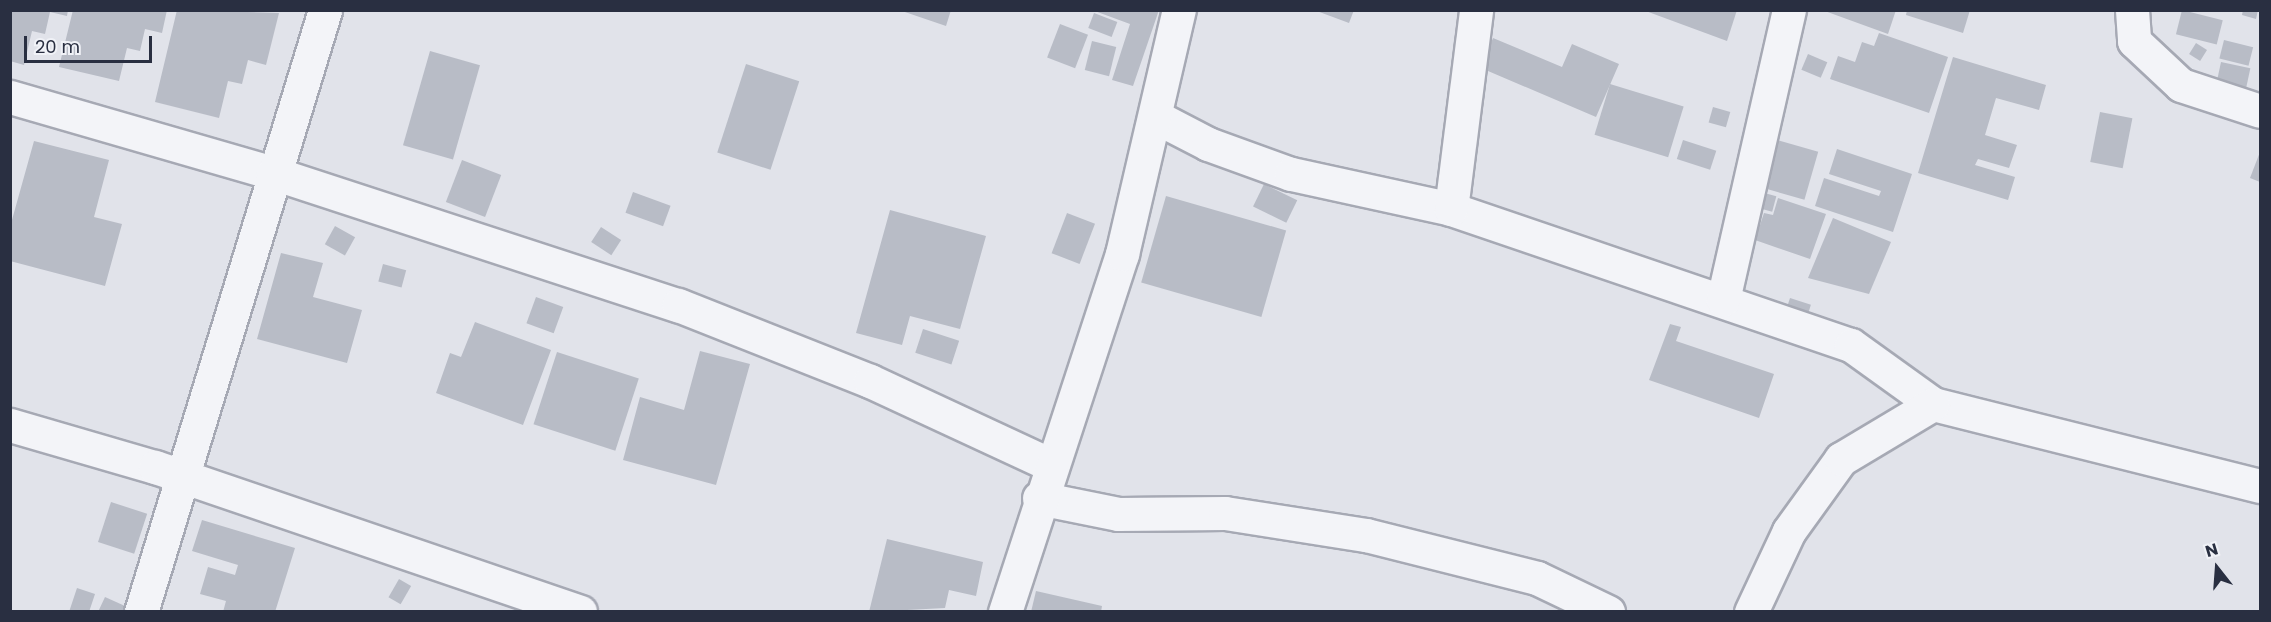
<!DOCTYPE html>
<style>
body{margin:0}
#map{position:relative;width:2271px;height:622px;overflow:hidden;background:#e1e3ea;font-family:Poppins,sans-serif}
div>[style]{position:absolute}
.building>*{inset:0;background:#b8bcc6;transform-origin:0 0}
.roads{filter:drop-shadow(2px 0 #a6a9b4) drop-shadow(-2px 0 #a6a9b4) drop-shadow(0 2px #a6a9b4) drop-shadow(0 -2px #a6a9b4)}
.minor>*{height:33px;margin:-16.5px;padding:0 16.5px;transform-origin:16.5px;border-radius:16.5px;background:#f3f4f8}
span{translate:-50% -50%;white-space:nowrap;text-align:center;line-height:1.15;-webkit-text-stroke:6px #f0f2f7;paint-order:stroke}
.frame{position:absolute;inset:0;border:12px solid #292f41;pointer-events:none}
.north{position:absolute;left:2187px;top:538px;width:60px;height:60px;-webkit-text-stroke:4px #f0f2f7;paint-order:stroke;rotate:343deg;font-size:16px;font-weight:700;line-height:24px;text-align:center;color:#292f41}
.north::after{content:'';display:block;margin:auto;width:21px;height:27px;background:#292f41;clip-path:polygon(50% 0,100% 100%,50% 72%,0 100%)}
.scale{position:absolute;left:24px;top:36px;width:128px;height:27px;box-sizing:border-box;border:3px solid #292f41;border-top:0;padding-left:8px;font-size:18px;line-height:21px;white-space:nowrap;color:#292f41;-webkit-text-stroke:4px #f0f2f7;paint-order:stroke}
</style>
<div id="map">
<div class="building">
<i style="clip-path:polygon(10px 10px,68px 10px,67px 16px,50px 12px,45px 34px,32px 31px,24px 65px,10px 61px)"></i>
<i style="clip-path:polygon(73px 10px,167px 10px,162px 33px,145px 29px,140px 51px,127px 48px,119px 81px,59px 67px)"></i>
<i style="clip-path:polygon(177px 10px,279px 13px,266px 65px,248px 60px,242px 84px,228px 81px,219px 118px,155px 102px)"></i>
<i style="clip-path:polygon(899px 10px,951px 10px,946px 26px)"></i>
<i style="clip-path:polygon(1159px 10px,1133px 86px,1112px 80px,1130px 24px,1092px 10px)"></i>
<i style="clip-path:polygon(1314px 10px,1354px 10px,1349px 23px)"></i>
<i style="clip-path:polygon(1643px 10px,1737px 10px,1727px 41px)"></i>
<i style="clip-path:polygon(1822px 10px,1896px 10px,1888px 34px)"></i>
<i style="clip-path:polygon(1907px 10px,1970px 10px,1963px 33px,1906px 15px)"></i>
<i style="left:2182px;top:10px;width:42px;height:25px;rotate:14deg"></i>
<i style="clip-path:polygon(2243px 10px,2258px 10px,2256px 19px,2242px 15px)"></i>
<i style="left:1094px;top:13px;width:25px;height:16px;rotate:21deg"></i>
<i style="left:1060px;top:24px;width:30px;height:36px;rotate:21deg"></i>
<i style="clip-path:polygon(1879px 33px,1948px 57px,1929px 113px,1830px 79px,1838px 56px,1855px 62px,1862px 42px,1874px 46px)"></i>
<i style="clip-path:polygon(1493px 38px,1562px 67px,1572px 44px,1619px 64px,1596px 117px,1481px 68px)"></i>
<i style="left:2224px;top:40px;width:30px;height:19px;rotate:14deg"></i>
<i style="left:1092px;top:41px;width:25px;height:30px;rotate:14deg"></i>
<i style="left:2196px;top:43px;width:13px;height:13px;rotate:32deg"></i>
<i style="left:430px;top:51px;width:52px;height:98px;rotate:16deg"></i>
<i style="left:1808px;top:54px;width:21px;height:17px;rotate:23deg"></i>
<i style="clip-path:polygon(1953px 57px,2046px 85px,2039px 110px,1996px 98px,1985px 135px,2017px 145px,2009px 168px,1978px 159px,1975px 165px,2015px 177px,2008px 200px,1918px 173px)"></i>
<i style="left:2221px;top:62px;width:30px;height:23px;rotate:12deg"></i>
<i style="left:746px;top:64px;width:56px;height:93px;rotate:18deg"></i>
<i style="left:1610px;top:84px;width:77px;height:53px;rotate:17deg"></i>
<i style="left:1713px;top:107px;width:18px;height:16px;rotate:16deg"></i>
<i style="left:2100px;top:112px;width:33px;height:51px;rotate:11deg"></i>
<i style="left:1774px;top:139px;width:46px;height:50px;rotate:16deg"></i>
<i style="left:1683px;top:140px;width:35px;height:20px;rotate:18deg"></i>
<i style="clip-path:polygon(34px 141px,109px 160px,94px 217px,122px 224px,105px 286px,10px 261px,10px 227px)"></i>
<i style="clip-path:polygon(1837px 149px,1912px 174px,1893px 232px,1815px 206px,1824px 178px,1879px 196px,1881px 191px,1829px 174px)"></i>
<i style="clip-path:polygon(2260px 152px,2260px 182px,2250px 178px)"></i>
<i style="left:462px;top:160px;width:42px;height:45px;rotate:21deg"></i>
<i style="left:1264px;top:184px;width:37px;height:25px;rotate:26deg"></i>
<i style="left:1757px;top:191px;width:20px;height:16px;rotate:15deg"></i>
<i style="left:633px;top:192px;width:40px;height:22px;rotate:20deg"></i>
<i style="left:1166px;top:196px;width:125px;height:90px;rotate:16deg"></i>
<i style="clip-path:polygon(1778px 198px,1826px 214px,1810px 259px,1755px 240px,1764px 213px,1773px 215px)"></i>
<i style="clip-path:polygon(890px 210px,986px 236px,960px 329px,910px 316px,902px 345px,856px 333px)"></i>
<i style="left:1067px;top:213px;width:30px;height:43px;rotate:21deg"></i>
<i style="clip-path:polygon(1833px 218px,1891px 242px,1869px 294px,1808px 278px)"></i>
<i style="left:335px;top:226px;width:23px;height:21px;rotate:29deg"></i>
<i style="left:601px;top:227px;width:24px;height:18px;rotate:33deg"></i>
<i style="clip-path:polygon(281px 253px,323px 263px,313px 297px,362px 310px,347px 363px,257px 339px)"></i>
<i style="left:383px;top:264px;width:24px;height:18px;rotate:15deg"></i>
<i style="left:536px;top:297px;width:29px;height:28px;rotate:20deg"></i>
<i style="left:1790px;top:298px;width:22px;height:18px;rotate:18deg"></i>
<i style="clip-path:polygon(475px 322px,551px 350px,523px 425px,436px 393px,450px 353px,461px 357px)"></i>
<i style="clip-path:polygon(1670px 324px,1681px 327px,1676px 341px,1774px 374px,1759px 418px,1649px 380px)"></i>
<i style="left:923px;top:329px;width:38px;height:25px;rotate:18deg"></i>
<i style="clip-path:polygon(700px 351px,750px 364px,716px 485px,623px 460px,640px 397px,684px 410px)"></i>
<i style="left:557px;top:352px;width:86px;height:76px;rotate:18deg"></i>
<i style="left:111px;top:502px;width:38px;height:42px;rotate:18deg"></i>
<i style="clip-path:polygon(202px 520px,295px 548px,275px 612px,223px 612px,226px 601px,200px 594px,208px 567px,235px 575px,238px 565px,192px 551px)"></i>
<i style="clip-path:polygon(887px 539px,983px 562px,976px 596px,949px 590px,945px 608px,869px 612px)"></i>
<i style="left:399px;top:579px;width:14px;height:21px;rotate:30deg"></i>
<i style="clip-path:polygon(77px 588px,95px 594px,89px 612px,69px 612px)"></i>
<i style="clip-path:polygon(1036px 591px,1102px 606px,1101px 612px,1031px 612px)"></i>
<i style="clip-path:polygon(105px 597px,125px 606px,122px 612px,98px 612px)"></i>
</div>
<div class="roads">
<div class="minor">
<i style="left:2132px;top:10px;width:31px;rotate:86deg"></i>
<i style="left:2134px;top:41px;width:64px;rotate:43.1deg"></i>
<i style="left:2181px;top:85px;width:83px;rotate:18.2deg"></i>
<i style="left:10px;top:97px;width:274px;rotate:16.1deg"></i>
<i style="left:273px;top:173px;width:426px;rotate:18.1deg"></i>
<i style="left:678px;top:305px;width:206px;rotate:21.6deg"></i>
<i style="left:870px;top:381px;width:197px;rotate:24.9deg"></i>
<i style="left:1156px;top:117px;width:59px;rotate:27.4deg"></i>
<i style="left:1208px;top:144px;width:88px;rotate:19.9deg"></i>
<i style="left:1291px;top:174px;width:164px;rotate:12.3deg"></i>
<i style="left:1451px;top:209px;width:422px;rotate:18.8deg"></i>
<i style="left:1851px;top:345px;width:101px;rotate:35.7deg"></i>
<i style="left:1933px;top:404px;width:337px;rotate:14.1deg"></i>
<i style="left:1451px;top:209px;width:201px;rotate:-82.8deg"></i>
<i style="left:1723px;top:300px;width:297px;rotate:-77.2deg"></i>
<i style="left:10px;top:425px;width:151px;rotate:16.2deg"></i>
<i style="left:155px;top:467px;width:449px;rotate:18.8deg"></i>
<i style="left:1039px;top:498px;width:81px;rotate:11.4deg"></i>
<i style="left:1118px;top:514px;width:107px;rotate:-0.5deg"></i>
<i style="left:1225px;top:513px;width:143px;rotate:8.9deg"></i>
<i style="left:1366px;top:535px;width:176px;rotate:14.1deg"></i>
<i style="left:1537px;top:578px;width:79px;rotate:25.6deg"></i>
<i style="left:141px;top:612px;width:629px;rotate:-73deg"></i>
<i style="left:1005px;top:612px;width:377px;rotate:-71.9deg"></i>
<i style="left:1122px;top:254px;width:251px;rotate:-76.9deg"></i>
<i style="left:1751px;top:612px;width:89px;rotate:-64.9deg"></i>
<i style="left:1789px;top:531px;width:89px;rotate:-54.2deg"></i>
<i style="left:1841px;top:459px;width:107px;rotate:-30.9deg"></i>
</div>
</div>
<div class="frame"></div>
<div class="north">N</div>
<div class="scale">20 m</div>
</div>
